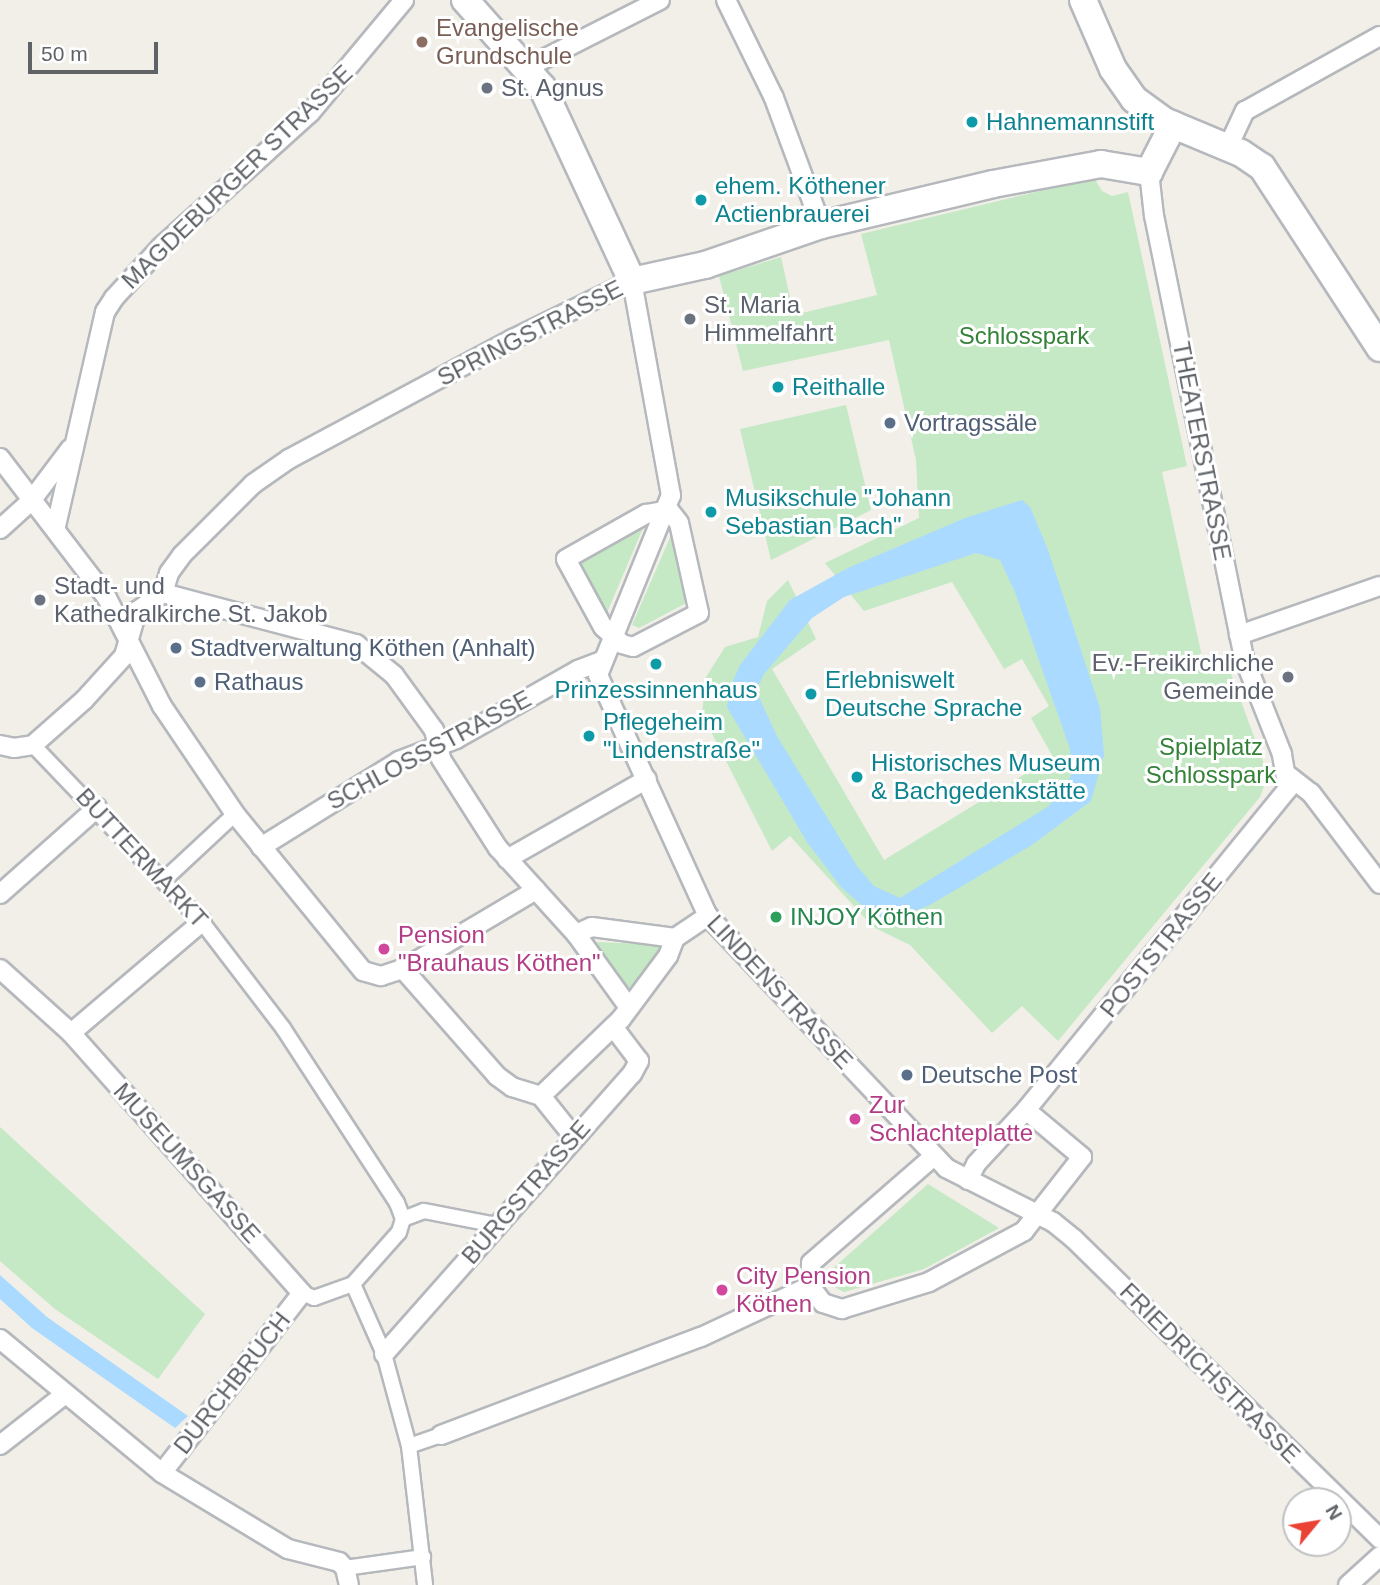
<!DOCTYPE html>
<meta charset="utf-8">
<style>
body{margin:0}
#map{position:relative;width:1380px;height:1585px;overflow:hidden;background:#f1efe8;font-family:Helvetica,sans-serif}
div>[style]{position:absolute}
.green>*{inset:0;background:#c5e8c5}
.water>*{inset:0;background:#aadaff}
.roads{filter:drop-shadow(2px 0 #b5b8bc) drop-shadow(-2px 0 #b5b8bc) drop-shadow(0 2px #b5b8bc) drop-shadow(0 -2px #b5b8bc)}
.pedestrian>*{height:14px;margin:-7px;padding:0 7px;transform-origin:7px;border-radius:7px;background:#fff}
.minor>*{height:18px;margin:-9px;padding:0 9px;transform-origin:9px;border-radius:9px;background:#fff}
.secondary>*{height:26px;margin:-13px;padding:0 13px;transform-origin:13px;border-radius:13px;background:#fff}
.dots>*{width:19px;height:19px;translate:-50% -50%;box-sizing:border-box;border:4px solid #fff;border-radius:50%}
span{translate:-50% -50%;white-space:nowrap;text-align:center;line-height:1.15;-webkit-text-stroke:6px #fff;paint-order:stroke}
.education-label{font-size:24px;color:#785e54}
.left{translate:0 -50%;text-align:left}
.worship-label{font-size:24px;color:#5b616d}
.right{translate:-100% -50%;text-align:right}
.culture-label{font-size:24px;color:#0d838f}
.street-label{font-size:24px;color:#5f6368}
.park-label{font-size:24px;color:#348238}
.service-label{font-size:24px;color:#4e5e75}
.leisure-label{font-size:24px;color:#27864d}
.hotel-label{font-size:24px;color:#b23c85}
.north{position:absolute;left:1282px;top:1487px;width:70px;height:70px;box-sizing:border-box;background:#fff;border:2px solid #bfc1c3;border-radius:50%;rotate:60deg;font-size:19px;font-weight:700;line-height:28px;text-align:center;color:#5f6368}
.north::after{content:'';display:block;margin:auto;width:24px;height:32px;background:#ea4335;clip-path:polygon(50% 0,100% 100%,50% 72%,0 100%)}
.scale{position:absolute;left:28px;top:42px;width:130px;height:32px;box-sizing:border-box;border:4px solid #5f6368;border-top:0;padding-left:9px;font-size:21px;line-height:24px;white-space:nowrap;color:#5f6368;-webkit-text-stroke:5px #fff;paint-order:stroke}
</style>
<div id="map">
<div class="green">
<i style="clip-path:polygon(1094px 178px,1102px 191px,1112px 196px,1128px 192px,1187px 466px,1162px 472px,1204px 666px,1226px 660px,1268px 775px,1260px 797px,1058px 1041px,1022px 1006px,992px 1033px,910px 945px,873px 927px,790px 836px,772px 851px,702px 714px,706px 677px,725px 647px,758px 637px,767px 601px,788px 580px,816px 639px,772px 669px,884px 860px,1053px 757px,1031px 718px,1049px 706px,1022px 659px,1004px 669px,952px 582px,864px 611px,825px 563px,919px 518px,916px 460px,889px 340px,743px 371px,719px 276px,781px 257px,794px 315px,877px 295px,861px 234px)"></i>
<i style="clip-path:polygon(846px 405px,871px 510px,771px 560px,740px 429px)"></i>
<i style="clip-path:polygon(646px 521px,606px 615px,576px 561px)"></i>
<i style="clip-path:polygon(672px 533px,692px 600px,639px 628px,632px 625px)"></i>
<i style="clip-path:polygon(596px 942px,669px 945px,626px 991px)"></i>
<i style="clip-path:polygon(0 1127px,205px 1314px,158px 1379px,55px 1309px,0 1261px)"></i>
<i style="clip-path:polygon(928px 1184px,999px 1228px,924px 1269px,844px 1292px,836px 1288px,830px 1271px)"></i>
</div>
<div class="water">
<i style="clip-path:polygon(evenodd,1022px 500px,1030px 507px,1048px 550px,1100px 708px,1104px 755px,1091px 801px,1032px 845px,928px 906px,897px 917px,875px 917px,841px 887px,807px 842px,727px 707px,730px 688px,740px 665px,790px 600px,848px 568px,965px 518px,1022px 500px,976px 553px,1000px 560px,1015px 592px,1070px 749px,1071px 776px,1049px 806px,900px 898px,874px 886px,857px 866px,778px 738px,756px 691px,764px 674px,812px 618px,844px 597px,976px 553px)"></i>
<i style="clip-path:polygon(0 1275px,47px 1317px,188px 1416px,175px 1428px,32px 1328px,0 1299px)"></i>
</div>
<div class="roads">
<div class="pedestrian">
<i style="left:33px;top:745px;width:245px;rotate:46.3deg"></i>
<i style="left:202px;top:922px;width:133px;rotate:52.6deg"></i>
<i style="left:283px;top:1028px;width:209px;rotate:56.9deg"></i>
<i style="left:397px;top:1203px;width:17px;rotate:69deg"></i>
<i style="left:403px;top:1219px;width:14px;rotate:107deg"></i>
<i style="left:399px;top:1232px;width:69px;rotate:131.5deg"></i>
<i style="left:353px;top:1284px;width:41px;rotate:160.3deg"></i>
<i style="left:314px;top:1298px;width:13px;rotate:-157deg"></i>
<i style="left:164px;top:880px;width:97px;rotate:-42.9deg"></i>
<i style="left:403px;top:1219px;width:22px;rotate:-21deg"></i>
<i style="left:424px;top:1211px;width:74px;rotate:10.9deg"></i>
<i style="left:353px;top:1284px;width:77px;rotate:66.1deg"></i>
<i style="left:384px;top:1354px;width:95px;rotate:74.8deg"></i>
<i style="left:409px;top:1446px;width:140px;rotate:83.4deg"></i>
<i style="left:409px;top:1446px;width:34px;rotate:-19deg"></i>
<i style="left:345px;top:1568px;width:79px;rotate:-8deg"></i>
</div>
<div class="minor">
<i style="left:726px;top:0;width:109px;rotate:63.9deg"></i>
<i style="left:774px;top:98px;width:135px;rotate:69.7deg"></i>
<i style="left:528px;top:67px;width:148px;rotate:-26.9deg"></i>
<i style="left:1228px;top:147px;width:40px;rotate:-65deg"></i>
<i style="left:1245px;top:111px;width:154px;rotate:-29.1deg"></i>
<i style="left:0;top:458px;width:176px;rotate:52.6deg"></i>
<i style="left:107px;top:598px;width:121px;rotate:63deg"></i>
<i style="left:162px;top:706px;width:130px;rotate:55.9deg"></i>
<i style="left:235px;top:814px;width:203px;rotate:50.8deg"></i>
<i style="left:363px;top:971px;width:19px;rotate:16deg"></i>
<i style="left:381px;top:976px;width:23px;rotate:-18deg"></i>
<i style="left:403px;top:969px;width:155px;rotate:-30.7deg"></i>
<i style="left:669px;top:510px;width:16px;rotate:52deg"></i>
<i style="left:679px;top:523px;width:92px;rotate:77.5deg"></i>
<i style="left:699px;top:613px;width:74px;rotate:152.7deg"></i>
<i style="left:633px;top:647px;width:11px;rotate:-165deg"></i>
<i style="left:622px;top:644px;width:25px;rotate:-138deg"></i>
<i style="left:603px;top:627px;width:77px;rotate:-118.6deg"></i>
<i style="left:566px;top:559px;width:92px;rotate:-29.4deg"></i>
<i style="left:646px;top:514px;width:23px;rotate:-10deg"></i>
<i style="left:56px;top:526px;width:220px;rotate:-77.1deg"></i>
<i style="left:105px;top:312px;width:17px;rotate:-57deg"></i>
<i style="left:114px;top:298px;width:69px;rotate:-47.3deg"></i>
<i style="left:161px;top:247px;width:200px;rotate:-42deg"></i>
<i style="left:310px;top:113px;width:147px;rotate:-50.2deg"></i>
<i style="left:0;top:529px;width:42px;rotate:-42.1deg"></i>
<i style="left:31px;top:501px;width:66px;rotate:-53deg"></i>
<i style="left:163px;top:593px;width:200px;rotate:14.8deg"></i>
<i style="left:356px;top:644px;width:49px;rotate:39.2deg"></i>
<i style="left:394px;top:675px;width:68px;rotate:54deg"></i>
<i style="left:434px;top:730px;width:30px;rotate:76deg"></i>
<i style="left:441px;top:759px;width:106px;rotate:57.4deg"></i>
<i style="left:498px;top:848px;width:116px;rotate:47.8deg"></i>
<i style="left:576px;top:934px;width:89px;rotate:54.2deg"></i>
<i style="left:1239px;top:635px;width:149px;rotate:-19.2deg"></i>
<i style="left:0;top:745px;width:14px;rotate:12deg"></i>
<i style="left:14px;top:748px;width:19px;rotate:-9deg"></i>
<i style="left:33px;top:745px;width:68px;rotate:-41.4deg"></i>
<i style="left:84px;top:700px;width:59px;rotate:-47.7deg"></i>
<i style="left:124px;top:656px;width:47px;rotate:-73.9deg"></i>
<i style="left:137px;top:611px;width:32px;rotate:-35deg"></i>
<i style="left:163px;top:593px;width:21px;rotate:-73deg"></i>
<i style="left:169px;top:573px;width:22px;rotate:-54deg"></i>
<i style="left:182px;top:555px;width:100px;rotate:-45deg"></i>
<i style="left:253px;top:484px;width:44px;rotate:-34.8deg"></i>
<i style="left:289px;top:459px;width:254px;rotate:-28.2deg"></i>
<i style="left:513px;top:339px;width:132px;rotate:-26deg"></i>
<i style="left:632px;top:281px;width:218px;rotate:79.7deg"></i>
<i style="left:671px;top:495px;width:194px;rotate:112.1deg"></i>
<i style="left:598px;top:675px;width:265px;rotate:65.5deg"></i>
<i style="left:708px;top:916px;width:347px;rotate:46.6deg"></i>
<i style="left:946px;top:1168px;width:120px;rotate:26.8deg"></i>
<i style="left:1053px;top:1222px;width:27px;rotate:39deg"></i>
<i style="left:1074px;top:1239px;width:429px;rotate:44.4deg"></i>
<i style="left:1289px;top:776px;width:28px;rotate:38deg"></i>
<i style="left:1311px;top:793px;width:114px;rotate:52.8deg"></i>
<i style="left:261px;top:847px;width:163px;rotate:-31.9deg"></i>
<i style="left:399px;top:761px;width:61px;rotate:-21.1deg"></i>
<i style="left:456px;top:739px;width:140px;rotate:-29.5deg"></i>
<i style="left:578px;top:670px;width:26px;rotate:-21deg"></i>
<i style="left:507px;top:859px;width:161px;rotate:-29.7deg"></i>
<i style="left:0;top:894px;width:130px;rotate:-41.6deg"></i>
<i style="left:576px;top:934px;width:17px;rotate:-24deg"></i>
<i style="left:592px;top:927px;width:84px;rotate:7.5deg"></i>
<i style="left:0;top:969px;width:96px;rotate:42deg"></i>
<i style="left:71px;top:1033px;width:348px;rotate:48.4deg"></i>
<i style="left:302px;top:1293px;width:228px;rotate:127.9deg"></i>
<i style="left:403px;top:969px;width:142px;rotate:48.7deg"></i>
<i style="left:497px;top:1076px;width:19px;rotate:36deg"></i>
<i style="left:512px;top:1087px;width:30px;rotate:17deg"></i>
<i style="left:541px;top:1096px;width:53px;rotate:51.2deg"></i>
<i style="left:71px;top:1033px;width:172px;rotate:-40.3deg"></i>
<i style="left:541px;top:1096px;width:111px;rotate:-43.9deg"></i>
<i style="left:621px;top:1019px;width:79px;rotate:-53.3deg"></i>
<i style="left:668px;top:956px;width:19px;rotate:-69deg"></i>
<i style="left:675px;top:938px;width:40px;rotate:-34deg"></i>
<i style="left:934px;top:1156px;width:163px;rotate:139deg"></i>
<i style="left:811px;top:1263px;width:23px;rotate:92deg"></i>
<i style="left:810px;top:1286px;width:21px;rotate:53deg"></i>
<i style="left:823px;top:1303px;width:20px;rotate:18deg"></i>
<i style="left:842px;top:1309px;width:91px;rotate:-17.2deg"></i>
<i style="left:929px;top:1282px;width:108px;rotate:-28.2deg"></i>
<i style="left:1024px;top:1231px;width:94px;rotate:-51.9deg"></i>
<i style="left:1082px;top:1157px;width:73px;rotate:-140deg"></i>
<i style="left:968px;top:1180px;width:18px;rotate:-63deg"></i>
<i style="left:976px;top:1164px;width:74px;rotate:-47.2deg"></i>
<i style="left:1026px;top:1110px;width:414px;rotate:-50.8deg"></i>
<i style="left:1288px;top:789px;width:36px;rotate:-100deg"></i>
<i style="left:1282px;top:754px;width:103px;rotate:-111.6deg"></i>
<i style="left:1244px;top:658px;width:451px;rotate:-101.5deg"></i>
<i style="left:1154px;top:216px;width:44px;rotate:-96.5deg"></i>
<i style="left:0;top:1339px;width:210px;rotate:39.6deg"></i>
<i style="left:162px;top:1473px;width:147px;rotate:31.1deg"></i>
<i style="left:288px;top:1549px;width:53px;rotate:14.3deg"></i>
<i style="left:339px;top:1562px;width:8px;rotate:45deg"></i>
<i style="left:345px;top:1568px;width:17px;rotate:77deg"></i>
<i style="left:384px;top:1354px;width:374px;rotate:-48.5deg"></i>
<i style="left:632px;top:1074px;width:15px;rotate:-62deg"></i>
<i style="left:639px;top:1061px;width:41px;rotate:-127.1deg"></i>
<i style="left:441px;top:1435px;width:278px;rotate:-20.7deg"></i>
<i style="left:701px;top:1337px;width:120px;rotate:-25.1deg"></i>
<i style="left:0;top:1445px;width:81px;rotate:-38deg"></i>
<i style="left:1348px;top:1585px;width:43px;rotate:-42.2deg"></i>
</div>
<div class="secondary">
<i style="left:465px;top:0;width:116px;rotate:48.5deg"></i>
<i style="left:542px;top:87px;width:214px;rotate:65.1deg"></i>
<i style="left:632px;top:281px;width:75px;rotate:-12.4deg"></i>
<i style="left:705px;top:265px;width:123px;rotate:-19deg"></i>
<i style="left:821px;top:225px;width:177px;rotate:-13.4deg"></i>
<i style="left:993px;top:184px;width:110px;rotate:-10.5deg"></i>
<i style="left:1101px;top:164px;width:49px;rotate:9.5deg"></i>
<i style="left:1149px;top:172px;width:53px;rotate:-62.9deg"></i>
<i style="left:1083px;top:0;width:75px;rotate:66.5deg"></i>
<i style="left:1113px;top:69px;width:37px;rotate:55deg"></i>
<i style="left:1134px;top:99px;width:37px;rotate:36deg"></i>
<i style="left:1164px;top:121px;width:83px;rotate:22.6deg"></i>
<i style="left:1241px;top:153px;width:25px;rotate:34deg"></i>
<i style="left:1262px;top:167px;width:216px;rotate:56.9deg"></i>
</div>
</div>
<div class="dots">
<i style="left:422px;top:42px;background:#8d6e63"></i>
<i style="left:487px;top:88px;background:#6b7280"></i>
<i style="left:972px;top:122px;background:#0f9aa8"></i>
<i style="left:701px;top:200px;background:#0f9aa8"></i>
<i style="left:690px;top:319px;background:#6b7280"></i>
<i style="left:778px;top:387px;background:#0f9aa8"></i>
<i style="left:890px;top:423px;background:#5c6f8a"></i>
<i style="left:711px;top:512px;background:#0f9aa8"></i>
<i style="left:40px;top:600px;background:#6b7280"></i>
<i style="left:176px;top:648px;background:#5c6f8a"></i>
<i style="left:656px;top:664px;background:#0f9aa8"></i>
<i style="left:1288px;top:677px;background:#6b7280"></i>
<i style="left:200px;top:682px;background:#5c6f8a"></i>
<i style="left:811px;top:694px;background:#0f9aa8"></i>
<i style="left:589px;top:736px;background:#0f9aa8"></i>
<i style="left:857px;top:777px;background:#0f9aa8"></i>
<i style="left:776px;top:917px;background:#2e9e5b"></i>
<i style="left:384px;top:949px;background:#d1479c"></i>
<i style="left:907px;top:1075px;background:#5c6f8a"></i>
<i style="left:855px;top:1119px;background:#d1479c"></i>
<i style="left:722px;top:1290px;background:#d1479c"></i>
</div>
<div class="education-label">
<span class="left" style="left:436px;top:42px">Evangelische<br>Grundschule</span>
</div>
<div class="worship-label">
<span class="left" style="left:501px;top:88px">St. Agnus</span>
<span class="left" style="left:704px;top:319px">St. Maria<br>Himmelfahrt</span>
<span class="left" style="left:54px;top:600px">Stadt- und<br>Kathedralkirche St. Jakob</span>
<span class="right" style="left:1274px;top:677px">Ev.-Freikirchliche<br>Gemeinde</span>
</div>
<div class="culture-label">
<span class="left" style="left:986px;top:122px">Hahnemannstift</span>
<span class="left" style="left:715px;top:200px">ehem. Köthener<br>Actienbrauerei</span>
<span class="left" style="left:792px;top:387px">Reithalle</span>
<span class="left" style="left:725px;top:512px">Musikschule "Johann<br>Sebastian Bach"</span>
<span class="left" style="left:825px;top:694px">Erlebniswelt<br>Deutsche Sprache</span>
<span style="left:656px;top:690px">Prinzessinnenhaus</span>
<span class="left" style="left:603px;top:736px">Pflegeheim<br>"Lindenstraße"</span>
<span class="left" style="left:871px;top:777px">Historisches Museum<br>&amp; Bachgedenkstätte</span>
</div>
<div class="street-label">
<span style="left:237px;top:177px;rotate:-44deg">MAGDEBURGER STRASSE</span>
<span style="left:530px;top:333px;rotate:-27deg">SPRINGSTRASSE</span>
<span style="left:1202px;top:451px;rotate:79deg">THEATERSTRASSE</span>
<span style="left:429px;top:750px;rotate:-28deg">SCHLOSSSTRASSE</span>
<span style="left:142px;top:858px;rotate:47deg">BUTTERMARKT</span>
<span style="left:1161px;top:945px;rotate:-51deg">POSTSTRASSE</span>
<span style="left:780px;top:992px;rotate:47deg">LINDENSTRASSE</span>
<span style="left:187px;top:1163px;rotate:48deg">MUSEUMSGASSE</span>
<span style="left:526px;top:1192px;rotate:-49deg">BURGSTRASSE</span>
<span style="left:1210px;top:1373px;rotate:45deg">FRIEDRICHSTRASSE</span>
<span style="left:232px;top:1383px;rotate:-52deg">DURCHBRUCH</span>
</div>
<div class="park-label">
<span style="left:1024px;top:336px">Schlosspark</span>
<span style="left:1211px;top:761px">Spielplatz<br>Schlosspark</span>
</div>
<div class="service-label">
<span class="left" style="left:904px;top:423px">Vortragssäle</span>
<span class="left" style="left:190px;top:648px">Stadtverwaltung Köthen (Anhalt)</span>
<span class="left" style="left:214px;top:682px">Rathaus</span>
<span class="left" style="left:921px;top:1075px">Deutsche Post</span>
</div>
<div class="leisure-label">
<span class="left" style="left:790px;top:917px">INJOY Köthen</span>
</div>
<div class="hotel-label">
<span class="left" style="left:398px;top:949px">Pension<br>"Brauhaus Köthen"</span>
<span class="left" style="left:869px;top:1119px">Zur<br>Schlachteplatte</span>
<span class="left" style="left:736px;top:1290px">City Pension<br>Köthen</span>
</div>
<div class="north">N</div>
<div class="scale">50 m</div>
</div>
